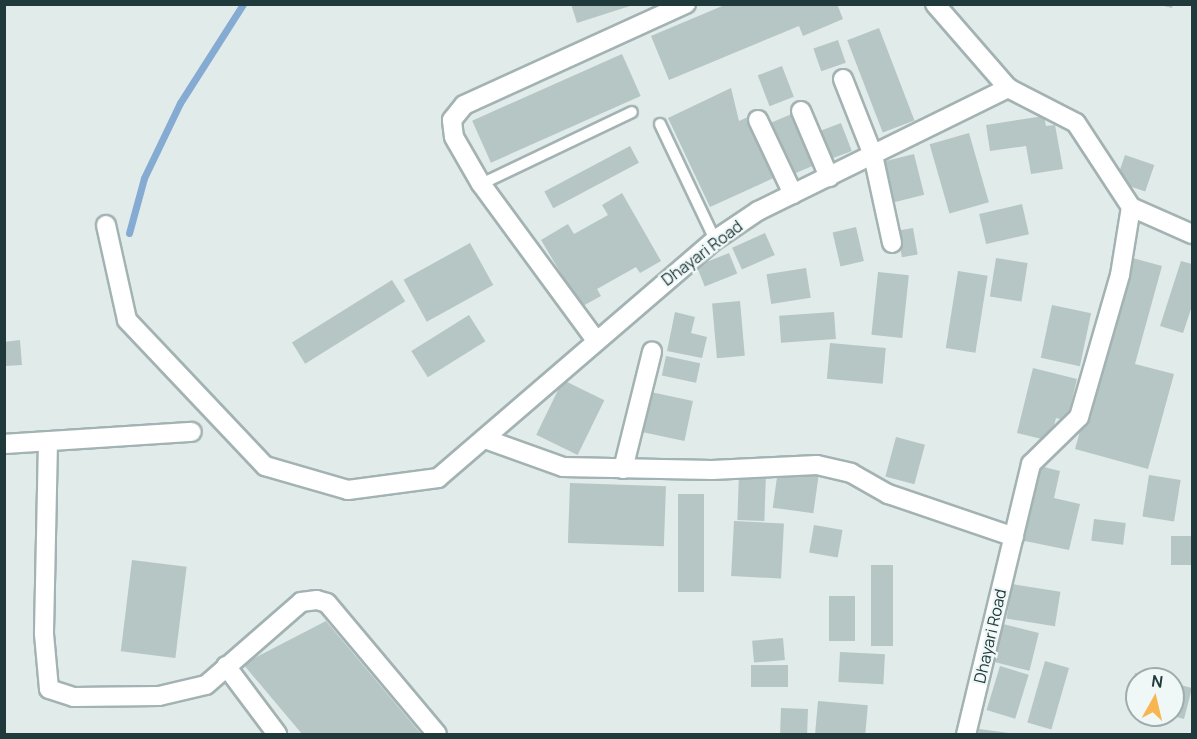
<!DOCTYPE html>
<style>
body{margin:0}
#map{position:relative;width:1197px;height:739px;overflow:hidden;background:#e0ebea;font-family:Manrope,sans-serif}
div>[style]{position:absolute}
.stream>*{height:7px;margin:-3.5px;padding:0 3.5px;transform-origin:3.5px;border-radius:3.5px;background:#85abd3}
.building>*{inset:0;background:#b5c6c5;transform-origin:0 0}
.roads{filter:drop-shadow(2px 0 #a3b2b2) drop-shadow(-2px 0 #a3b2b2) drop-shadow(0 2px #a3b2b2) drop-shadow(0 -2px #a3b2b2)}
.lane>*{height:10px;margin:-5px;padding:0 5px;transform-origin:5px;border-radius:5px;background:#fff}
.street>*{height:18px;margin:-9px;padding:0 9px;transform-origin:9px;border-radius:9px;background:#fff}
span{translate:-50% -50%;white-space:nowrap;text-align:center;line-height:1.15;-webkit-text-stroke:4.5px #f0f8f7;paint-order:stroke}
.street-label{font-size:16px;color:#203a3c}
.frame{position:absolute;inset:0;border:6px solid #203a3c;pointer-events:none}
.north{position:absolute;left:1125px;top:667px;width:60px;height:60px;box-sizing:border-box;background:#f0f8f7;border:2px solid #9dacac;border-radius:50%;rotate:8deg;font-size:16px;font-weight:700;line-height:24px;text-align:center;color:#203a3c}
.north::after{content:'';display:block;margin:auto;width:21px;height:27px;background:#f7b652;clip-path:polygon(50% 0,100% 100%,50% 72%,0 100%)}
</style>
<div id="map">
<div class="stream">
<i style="left:129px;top:233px;width:57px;rotate:-74.7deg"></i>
<i style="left:144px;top:178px;width:83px;rotate:-64.4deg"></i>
<i style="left:180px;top:103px;width:117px;rotate:-57.5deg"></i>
</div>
<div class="building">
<i style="clip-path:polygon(571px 4px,633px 4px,633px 5px,577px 23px)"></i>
<i style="clip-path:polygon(727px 4px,837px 4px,843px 19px,803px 36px,799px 26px,669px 80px,651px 36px)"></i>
<i style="clip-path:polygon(1156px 4px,1173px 4px,1172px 8px)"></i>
<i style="left:879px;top:28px;width:99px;height:34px;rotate:69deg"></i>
<i style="left:838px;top:40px;width:24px;height:26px;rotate:71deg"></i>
<i style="left:622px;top:54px;width:46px;height:164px;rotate:66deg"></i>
<i style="left:782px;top:66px;width:33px;height:26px;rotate:69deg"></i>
<i style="clip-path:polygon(731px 88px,739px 121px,750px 116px,778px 176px,710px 207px,668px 118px)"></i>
<i style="left:794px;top:113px;width:56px;height:25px;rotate:67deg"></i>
<i style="clip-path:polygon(1044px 116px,1046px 126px,1055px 125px,1063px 169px,1031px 174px,1026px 146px,990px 151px,986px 125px)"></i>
<i style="left:841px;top:123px;width:30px;height:24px;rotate:69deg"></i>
<i style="left:969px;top:133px;width:72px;height:41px;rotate:74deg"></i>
<i style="left:630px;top:146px;width:19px;height:97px;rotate:62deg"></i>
<i style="left:914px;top:154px;width:42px;height:37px;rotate:76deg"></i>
<i style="left:1125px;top:155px;width:31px;height:28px;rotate:19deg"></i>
<i style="clip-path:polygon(622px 193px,661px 261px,640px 273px,636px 267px,597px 289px,601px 296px,581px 307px,541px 240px,568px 224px,574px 234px,608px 215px,602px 205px)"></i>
<i style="left:1022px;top:204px;width:31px;height:44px;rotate:77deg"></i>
<i style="left:856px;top:227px;width:35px;height:24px;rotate:77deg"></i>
<i style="left:913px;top:228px;width:27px;height:16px;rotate:80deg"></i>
<i style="left:765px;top:233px;width:24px;height:36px;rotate:66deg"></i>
<i style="left:470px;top:243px;width:48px;height:76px;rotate:61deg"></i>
<i style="left:729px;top:253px;width:22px;height:35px;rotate:68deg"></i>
<i style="clip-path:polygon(1129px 257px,1162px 266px,1135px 364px,1174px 374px,1148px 469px,1075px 449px)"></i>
<i style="left:996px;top:258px;width:32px;height:39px;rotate:9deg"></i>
<i style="clip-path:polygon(1181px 261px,1192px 264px,1192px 306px,1183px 333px,1160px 326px)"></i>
<i style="left:806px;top:268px;width:30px;height:40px;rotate:81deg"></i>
<i style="left:958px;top:271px;width:30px;height:78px;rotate:9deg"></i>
<i style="left:878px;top:272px;width:31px;height:63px;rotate:6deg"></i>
<i style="left:392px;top:280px;width:25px;height:118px;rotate:58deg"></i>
<i style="left:740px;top:301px;width:55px;height:28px;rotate:85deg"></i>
<i style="left:1052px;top:305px;width:40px;height:54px;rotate:12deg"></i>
<i style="clip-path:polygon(675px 312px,695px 317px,691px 333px,707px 337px,702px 358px,667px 351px)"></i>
<i style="left:834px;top:312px;width:27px;height:55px;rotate:86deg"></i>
<i style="left:469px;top:315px;width:31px;height:68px;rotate:58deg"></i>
<i style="clip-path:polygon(20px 340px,22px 365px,4px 366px,4px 342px)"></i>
<i style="left:830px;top:343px;width:56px;height:36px;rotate:5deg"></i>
<i style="left:666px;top:356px;width:35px;height:20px;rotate:12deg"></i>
<i style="clip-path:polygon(1033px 368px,1077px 379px,1067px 421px,1056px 418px,1050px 441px,1017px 433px)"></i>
<i style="left:563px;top:380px;width:46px;height:61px;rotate:26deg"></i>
<i style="left:646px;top:391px;width:48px;height:41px;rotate:12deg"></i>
<i style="left:896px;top:437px;width:30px;height:41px;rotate:15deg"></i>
<i style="clip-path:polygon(1036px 465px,1060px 471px,1054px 498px,1080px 504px,1069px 550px,1020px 540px)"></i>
<i style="left:778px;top:470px;width:41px;height:38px;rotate:8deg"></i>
<i style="left:739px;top:473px;width:27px;height:47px;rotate:2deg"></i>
<i style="left:1149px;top:475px;width:32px;height:42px;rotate:9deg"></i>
<i style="left:570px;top:483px;width:96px;height:60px;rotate:2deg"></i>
<i style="left:678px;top:494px;width:26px;height:98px"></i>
<i style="left:1094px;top:519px;width:32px;height:22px;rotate:7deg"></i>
<i style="left:734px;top:521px;width:50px;height:55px;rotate:3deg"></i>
<i style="left:814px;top:525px;width:29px;height:28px;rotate:10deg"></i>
<i style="left:1171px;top:536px;width:21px;height:29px"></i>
<i style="left:132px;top:560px;width:55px;height:92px;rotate:7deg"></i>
<i style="left:871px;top:565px;width:22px;height:81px"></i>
<i style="left:1012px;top:584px;width:49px;height:35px;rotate:9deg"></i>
<i style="left:829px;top:596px;width:26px;height:45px"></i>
<i style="clip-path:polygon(326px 621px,421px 734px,302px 734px,243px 664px)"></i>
<i style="left:1003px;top:624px;width:37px;height:39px;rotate:14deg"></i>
<i style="left:783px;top:638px;width:22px;height:31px;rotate:85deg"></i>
<i style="left:840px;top:652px;width:45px;height:30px;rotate:3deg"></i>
<i style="left:1045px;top:661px;width:25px;height:64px;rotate:16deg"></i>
<i style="left:751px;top:665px;width:37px;height:22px"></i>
<i style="left:1000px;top:666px;width:30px;height:46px;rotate:17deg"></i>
<i style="clip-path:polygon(1135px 673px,1156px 678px,1137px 679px,1137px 707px,1127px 704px)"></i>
<i style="clip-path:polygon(1173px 683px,1192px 688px,1184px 719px,1173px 716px)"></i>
<i style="left:818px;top:701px;width:50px;height:33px;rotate:5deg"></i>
<i style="left:781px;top:708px;width:27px;height:26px;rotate:2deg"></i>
<i style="clip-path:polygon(979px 729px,1009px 733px,1009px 734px,978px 734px)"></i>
</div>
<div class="roads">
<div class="lane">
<i style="left:660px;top:124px;width:128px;rotate:64.6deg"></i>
<i style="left:481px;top:184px;width:167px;rotate:-25.5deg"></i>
</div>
<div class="street">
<i style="left:935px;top:4px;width:111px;rotate:49deg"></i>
<i style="left:1008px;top:88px;width:76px;rotate:27.2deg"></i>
<i style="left:1076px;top:123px;width:100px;rotate:56.8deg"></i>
<i style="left:1131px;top:207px;width:69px;rotate:99.2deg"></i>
<i style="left:1120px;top:275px;width:148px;rotate:106.1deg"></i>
<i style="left:1079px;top:417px;width:67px;rotate:135.6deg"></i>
<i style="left:1031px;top:464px;width:278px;rotate:103.5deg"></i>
<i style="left:843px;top:79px;width:82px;rotate:68.5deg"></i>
<i style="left:873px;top:155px;width:90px;rotate:77.8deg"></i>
<i style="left:801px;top:111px;width:72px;rotate:67deg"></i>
<i style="left:758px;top:120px;width:82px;rotate:64.7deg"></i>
<i style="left:1131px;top:207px;width:67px;rotate:23.9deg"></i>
<i style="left:106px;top:225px;width:97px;rotate:77.5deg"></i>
<i style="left:127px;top:320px;width:201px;rotate:46.6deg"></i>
<i style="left:265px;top:466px;width:86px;rotate:16.1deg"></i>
<i style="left:348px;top:490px;width:91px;rotate:-7.6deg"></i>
<i style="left:438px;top:478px;width:365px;rotate:-40.7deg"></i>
<i style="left:715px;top:240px;width:52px;rotate:-34deg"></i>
<i style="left:758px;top:211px;width:279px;rotate:-26.2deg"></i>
<i style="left:595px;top:339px;width:192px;rotate:-126.3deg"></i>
<i style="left:481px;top:184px;width:54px;rotate:-119.9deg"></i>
<i style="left:454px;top:137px;width:17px;rotate:-97deg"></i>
<i style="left:452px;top:120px;width:19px;rotate:-51deg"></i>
<i style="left:464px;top:105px;width:244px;rotate:-24.5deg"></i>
<i style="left:485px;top:439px;width:83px;rotate:19.7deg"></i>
<i style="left:563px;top:467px;width:149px;rotate:1.2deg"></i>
<i style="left:712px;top:470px;width:105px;rotate:-2.7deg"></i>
<i style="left:817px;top:465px;width:35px;rotate:13deg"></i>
<i style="left:851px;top:473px;width:43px;rotate:29.6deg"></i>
<i style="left:888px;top:494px;width:133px;rotate:18.8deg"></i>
<i style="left:48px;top:441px;width:193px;rotate:91.2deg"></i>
<i style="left:44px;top:634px;width:55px;rotate:84.8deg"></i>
<i style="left:49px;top:689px;width:26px;rotate:18deg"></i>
<i style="left:74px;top:697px;width:85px;rotate:-0.7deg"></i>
<i style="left:159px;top:696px;width:48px;rotate:-13.2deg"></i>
<i style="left:206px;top:685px;width:126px;rotate:-41.1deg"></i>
<i style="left:301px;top:602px;width:16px;rotate:-7deg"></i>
<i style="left:317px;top:600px;width:10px;rotate:17deg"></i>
<i style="left:327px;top:603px;width:171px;rotate:50deg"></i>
<i style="left:4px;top:444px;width:188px;rotate:-3.7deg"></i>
<i style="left:623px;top:469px;width:121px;rotate:-76.1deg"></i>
<i style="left:226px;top:666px;width:85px;rotate:53.1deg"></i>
</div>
</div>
<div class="street-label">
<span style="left:702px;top:253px;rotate:-37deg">Dhayari Road</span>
<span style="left:990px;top:636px;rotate:-77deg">Dhayari Road</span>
</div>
<div class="frame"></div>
<div class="north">N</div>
</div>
